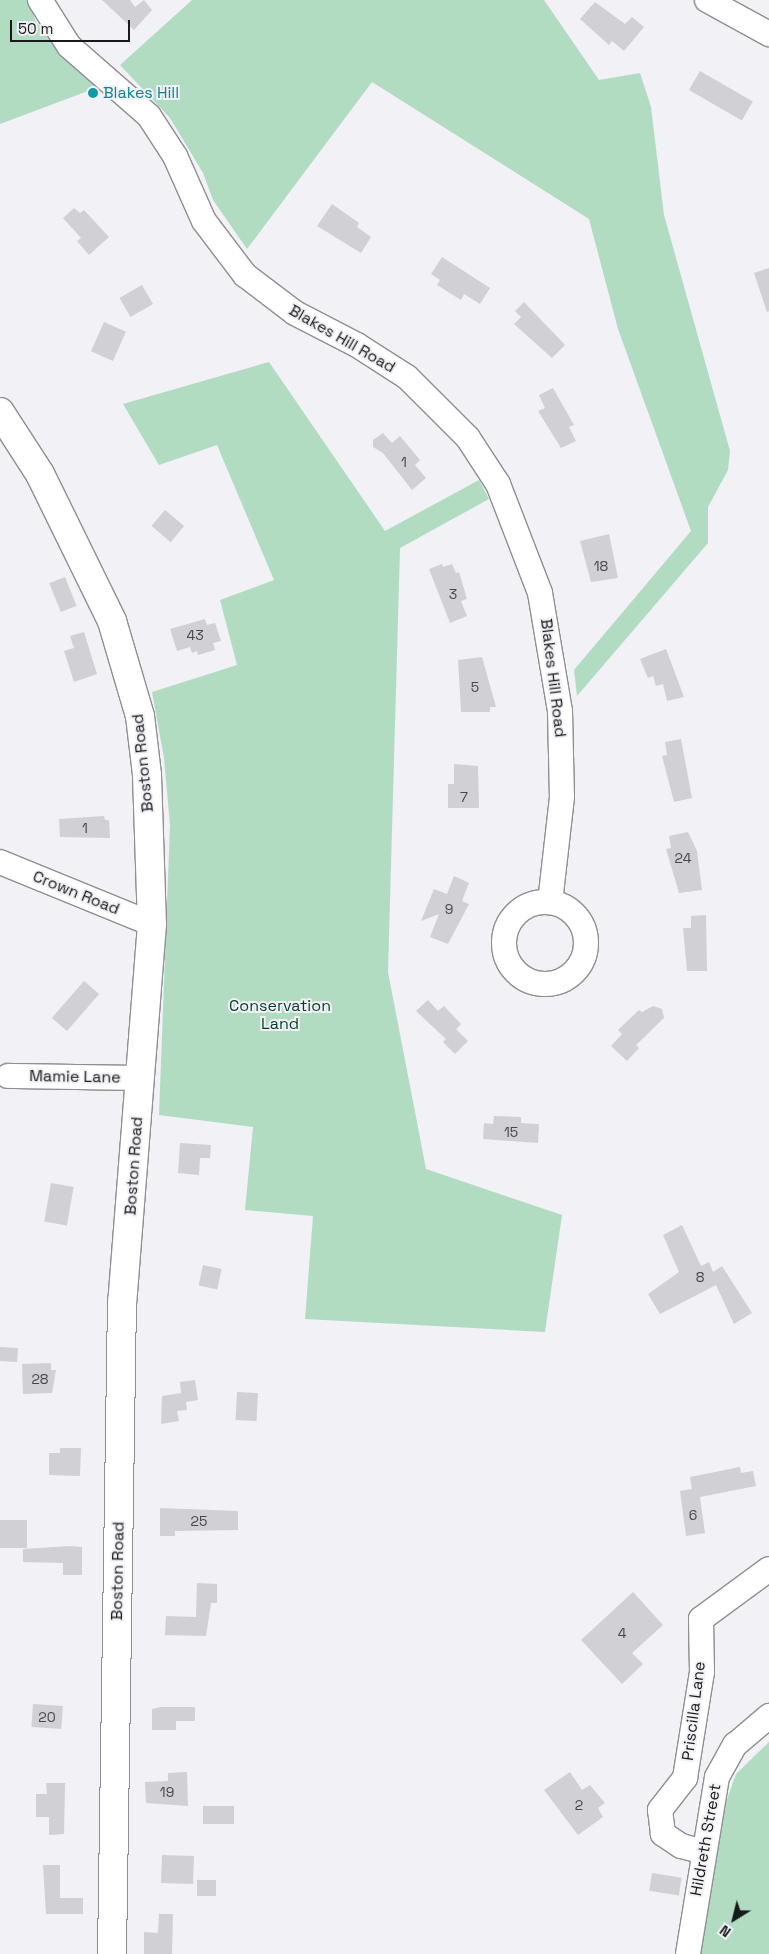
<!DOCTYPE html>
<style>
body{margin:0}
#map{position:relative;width:769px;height:1954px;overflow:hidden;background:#f1f1f6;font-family:"Space Grotesk",sans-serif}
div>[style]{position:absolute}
.green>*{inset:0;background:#b1dcc2}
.building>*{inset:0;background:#d0d0d5;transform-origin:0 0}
.roads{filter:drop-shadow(1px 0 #8e8e93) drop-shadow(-1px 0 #8e8e93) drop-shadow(0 1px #8e8e93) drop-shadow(0 -1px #8e8e93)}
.minor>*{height:24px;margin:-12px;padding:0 12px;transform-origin:12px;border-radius:12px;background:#fff}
.minor>.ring{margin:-12px;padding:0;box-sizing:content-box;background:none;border:24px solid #fff;border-radius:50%}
.major>*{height:28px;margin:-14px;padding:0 14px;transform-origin:14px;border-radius:14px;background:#fff}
.dots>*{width:14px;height:14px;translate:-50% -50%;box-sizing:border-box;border:2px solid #f1f1f6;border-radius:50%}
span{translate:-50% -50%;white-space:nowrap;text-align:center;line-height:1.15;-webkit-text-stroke:4px #f1f1f6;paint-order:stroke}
.number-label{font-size:14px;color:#474749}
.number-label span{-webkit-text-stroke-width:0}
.culture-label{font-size:16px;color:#0d838f}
.left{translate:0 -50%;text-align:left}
.street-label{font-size:16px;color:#19191a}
.park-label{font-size:16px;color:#053c24}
.north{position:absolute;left:709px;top:1894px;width:50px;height:50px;-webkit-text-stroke:4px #f1f1f6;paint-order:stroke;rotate:216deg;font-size:14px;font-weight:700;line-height:20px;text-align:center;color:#19191a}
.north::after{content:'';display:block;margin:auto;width:18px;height:22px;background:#19191a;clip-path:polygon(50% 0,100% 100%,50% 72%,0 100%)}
.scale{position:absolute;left:10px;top:20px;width:120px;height:22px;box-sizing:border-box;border:2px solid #19191a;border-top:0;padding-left:6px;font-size:15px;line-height:18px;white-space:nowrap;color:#19191a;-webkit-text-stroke:4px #f1f1f6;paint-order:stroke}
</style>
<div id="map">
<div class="green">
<i style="clip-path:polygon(0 0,28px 0,36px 22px,96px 88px,0 124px)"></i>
<i style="clip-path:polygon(192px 0,544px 0,599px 80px,640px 73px,651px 107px,664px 215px,730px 451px,728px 470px,708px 507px,708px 543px,577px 696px,574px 670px,691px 531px,618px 329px,589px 219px,372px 82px,247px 249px,213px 200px,203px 173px,170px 118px,120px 65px)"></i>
<i style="clip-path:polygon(269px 362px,385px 531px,479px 480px,489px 499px,400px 548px,388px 972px,426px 1169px,562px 1215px,545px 1332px,305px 1319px,313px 1216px,245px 1210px,253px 1127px,159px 1115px,170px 825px,164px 758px,152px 692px,237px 665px,220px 600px,274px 580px,217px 445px,159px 465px,123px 404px)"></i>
<i style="clip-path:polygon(769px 1742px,769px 1954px,699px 1954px,724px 1808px,736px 1774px)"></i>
</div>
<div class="building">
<i style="clip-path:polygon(102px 0,130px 0,135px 7px,144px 0,152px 10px,134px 30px)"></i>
<i style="clip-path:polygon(595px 2px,625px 24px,632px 17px,644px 27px,624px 51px,612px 41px,609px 45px,580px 19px)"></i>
<i style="left:700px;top:71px;width:61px;height:22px;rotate:30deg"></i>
<i style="clip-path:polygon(332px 204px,359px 223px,357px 227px,371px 237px,361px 253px,317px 226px)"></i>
<i style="clip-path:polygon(74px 208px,80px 213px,84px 210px,109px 237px,89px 255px,77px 241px,81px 238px,63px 218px)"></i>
<i style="clip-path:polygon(442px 257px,490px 288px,480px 304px,464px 294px,461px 300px,437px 285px,440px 280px,431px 274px)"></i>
<i style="clip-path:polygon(769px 268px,769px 311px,767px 312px,754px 273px)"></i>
<i style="left:142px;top:285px;width:22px;height:26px;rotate:60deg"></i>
<i style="clip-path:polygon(524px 302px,565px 345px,552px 358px,514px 324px,521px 317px,515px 311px)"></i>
<i style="left:104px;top:322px;width:24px;height:32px;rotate:24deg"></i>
<i style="clip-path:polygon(553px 388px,574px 425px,569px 427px,576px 441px,561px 448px,538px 411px,545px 408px,539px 395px)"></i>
<i style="clip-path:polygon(383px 433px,392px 443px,400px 436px,420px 460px,415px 465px,426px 478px,412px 490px,383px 453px,373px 447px,373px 440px)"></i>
<i style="left:165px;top:510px;width:25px;height:21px;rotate:40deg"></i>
<i style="clip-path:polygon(609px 534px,618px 578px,591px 582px,580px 541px)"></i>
<i style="clip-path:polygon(442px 564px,443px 567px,452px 564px,456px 573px,459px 572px,467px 599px,461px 601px,467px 616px,450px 623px,429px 569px)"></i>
<i style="left:65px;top:577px;width:31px;height:17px;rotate:68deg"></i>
<i style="clip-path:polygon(205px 619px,207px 625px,215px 623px,221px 641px,213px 643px,215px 650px,198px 655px,197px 651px,192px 653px,190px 647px,177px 651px,170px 629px)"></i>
<i style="clip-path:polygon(84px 632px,97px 674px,74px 682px,64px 651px,74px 648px,70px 636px)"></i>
<i style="clip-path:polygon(666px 649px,684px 697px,667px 701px,663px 684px,656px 686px,653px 676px,648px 678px,640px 659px)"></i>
<i style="clip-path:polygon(482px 657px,496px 707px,490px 707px,490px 712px,461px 712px,458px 660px)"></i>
<i style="clip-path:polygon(681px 739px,692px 798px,674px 802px,662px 756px,667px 755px,665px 742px)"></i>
<i style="clip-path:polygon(454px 764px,478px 766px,479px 808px,448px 808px,448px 784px,454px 784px)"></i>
<i style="clip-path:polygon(104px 816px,105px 820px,109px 820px,110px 838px,60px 837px,59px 819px)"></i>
<i style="clip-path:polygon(688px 832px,697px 851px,702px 890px,679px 893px,666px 849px,671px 848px,669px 836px)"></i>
<i style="clip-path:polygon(454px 876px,469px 883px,462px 901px,469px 904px,448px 944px,430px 937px,439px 914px,421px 921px,434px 889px,447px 894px)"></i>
<i style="clip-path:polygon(706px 915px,707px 971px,687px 971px,683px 928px,691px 928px,691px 916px)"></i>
<i style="left:84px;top:981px;width:20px;height:49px;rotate:41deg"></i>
<i style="clip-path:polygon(428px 1000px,438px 1011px,444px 1006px,461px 1024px,456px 1029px,468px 1041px,455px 1054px,443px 1042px,446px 1039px,416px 1011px)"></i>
<i style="clip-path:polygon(653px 1006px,662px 1009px,664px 1018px,636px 1045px,639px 1048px,627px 1061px,611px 1046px,622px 1034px,618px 1030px,639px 1010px,642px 1012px)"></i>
<i style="clip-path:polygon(494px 1116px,521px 1117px,521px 1123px,539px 1124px,538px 1143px,483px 1139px,484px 1123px,493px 1124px)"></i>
<i style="clip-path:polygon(180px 1143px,211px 1145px,210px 1158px,200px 1158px,199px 1175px,178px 1173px)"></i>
<i style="left:51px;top:1183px;width:23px;height:39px;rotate:10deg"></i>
<i style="clip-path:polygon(682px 1225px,701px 1266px,709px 1262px,713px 1272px,722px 1266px,752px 1313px,734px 1324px,716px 1285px,660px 1314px,648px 1294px,679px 1272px,663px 1235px)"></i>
<i style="left:203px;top:1265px;width:19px;height:21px;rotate:12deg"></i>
<i style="left:0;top:1347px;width:18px;height:14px;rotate:3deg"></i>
<i style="clip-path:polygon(51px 1363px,51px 1370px,56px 1370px,52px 1393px,23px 1394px,22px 1364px)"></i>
<i style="clip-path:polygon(195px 1380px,198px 1400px,186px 1402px,187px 1410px,177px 1411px,179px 1421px,161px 1424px,162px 1396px,181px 1393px,180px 1382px)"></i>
<i style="left:237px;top:1392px;width:21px;height:28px;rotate:3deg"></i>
<i style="clip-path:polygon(60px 1448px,81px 1448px,80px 1476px,49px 1475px,49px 1453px,60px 1453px)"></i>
<i style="clip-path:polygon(740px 1467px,741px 1473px,753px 1471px,756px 1486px,700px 1497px,705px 1533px,686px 1536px,680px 1491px,692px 1489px,690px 1477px)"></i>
<i style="clip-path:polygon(160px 1508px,238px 1511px,238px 1530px,175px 1531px,175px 1536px,160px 1536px)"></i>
<i style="left:0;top:1520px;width:27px;height:28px"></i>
<i style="clip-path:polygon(69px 1546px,82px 1547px,82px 1575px,63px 1575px,63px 1563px,23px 1562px,23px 1549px)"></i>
<i style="clip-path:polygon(197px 1583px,217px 1584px,217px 1603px,211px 1603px,206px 1636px,165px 1635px,166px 1616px,196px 1617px)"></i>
<i style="clip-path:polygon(633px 1592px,663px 1625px,632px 1653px,643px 1664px,622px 1684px,581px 1640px)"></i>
<i style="left:33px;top:1704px;width:30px;height:23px;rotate:4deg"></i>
<i style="clip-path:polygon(161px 1707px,195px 1707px,195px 1721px,176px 1721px,176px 1730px,152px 1730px,152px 1709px)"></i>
<i style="clip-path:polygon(187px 1772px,188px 1806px,146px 1803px,145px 1782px,168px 1781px,168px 1773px)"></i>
<i style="clip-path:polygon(570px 1772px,582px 1790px,590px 1785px,605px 1803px,598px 1808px,603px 1817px,578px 1835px,544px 1790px)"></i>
<i style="clip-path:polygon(46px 1783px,65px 1783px,64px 1834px,49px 1835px,49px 1817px,36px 1817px,36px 1794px,47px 1794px)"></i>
<i style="left:234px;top:1806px;width:18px;height:31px;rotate:90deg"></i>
<i style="left:162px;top:1855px;width:32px;height:28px;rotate:2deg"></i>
<i style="clip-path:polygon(43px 1865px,60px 1865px,60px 1898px,83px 1898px,83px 1914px,46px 1914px)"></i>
<i style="left:652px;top:1873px;width:30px;height:18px;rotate:9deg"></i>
<i style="left:216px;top:1880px;width:16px;height:19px;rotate:90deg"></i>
<i style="clip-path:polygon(159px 1914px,173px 1914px,172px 1954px,144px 1954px,144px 1932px,158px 1933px)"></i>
</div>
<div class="roads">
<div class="minor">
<i style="left:40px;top:0;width:54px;rotate:57.8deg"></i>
<i style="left:69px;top:46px;width:106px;rotate:41.2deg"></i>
<i style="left:149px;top:116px;width:48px;rotate:57deg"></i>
<i style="left:175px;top:156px;width:71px;rotate:66deg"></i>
<i style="left:204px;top:221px;width:68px;rotate:52.8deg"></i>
<i style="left:245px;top:275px;width:63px;rotate:37.2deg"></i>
<i style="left:295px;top:313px;width:70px;rotate:27.3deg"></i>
<i style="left:357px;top:345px;width:59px;rotate:32.6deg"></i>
<i style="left:407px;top:377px;width:86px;rotate:45deg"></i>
<i style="left:468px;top:438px;width:55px;rotate:56.9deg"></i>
<i style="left:498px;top:484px;width:117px;rotate:68.9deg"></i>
<i style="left:540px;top:593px;width:120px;rotate:80.4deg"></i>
<i style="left:560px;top:711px;width:86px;rotate:88.7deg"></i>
<i style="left:562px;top:797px;width:106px;rotate:96.5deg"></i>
<i style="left:707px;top:0;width:71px;rotate:28.7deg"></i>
<i style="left:0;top:862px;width:164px;rotate:22.2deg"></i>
<i class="ring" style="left:504px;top:902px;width:58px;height:58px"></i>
<i style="left:8px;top:1076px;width:133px;rotate:0.9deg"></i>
<i style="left:704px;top:1852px;width:24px;rotate:-165deg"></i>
<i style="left:681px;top:1846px;width:22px;rotate:-146deg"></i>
<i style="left:663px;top:1834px;width:24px;rotate:-97deg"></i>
<i style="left:660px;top:1810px;width:41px;rotate:-52deg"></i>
<i style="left:685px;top:1778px;width:107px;rotate:-80.9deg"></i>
<i style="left:702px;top:1672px;width:53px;rotate:-91.1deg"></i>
<i style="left:701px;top:1619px;width:84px;rotate:-36.3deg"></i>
<i style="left:688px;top:1954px;width:179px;rotate:-80.7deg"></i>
<i style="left:717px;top:1777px;width:37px;rotate:-61deg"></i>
<i style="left:735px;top:1745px;width:45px;rotate:-40.5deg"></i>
</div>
<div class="major">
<i style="left:0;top:412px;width:74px;rotate:57.2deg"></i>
<i style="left:40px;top:474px;width:164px;rotate:63.9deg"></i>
<i style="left:112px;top:621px;width:99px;rotate:73.6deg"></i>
<i style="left:140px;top:716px;width:59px;rotate:83.2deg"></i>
<i style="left:147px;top:775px;width:149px;rotate:88.1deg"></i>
<i style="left:152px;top:924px;width:378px;rotate:94.5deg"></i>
<i style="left:122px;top:1301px;width:653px;rotate:90.88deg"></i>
</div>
</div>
<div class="dots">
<i style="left:93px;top:93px;background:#0f9aa8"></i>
</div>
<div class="number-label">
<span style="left:404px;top:462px">1</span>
<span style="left:601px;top:566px">18</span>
<span style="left:453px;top:594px">3</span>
<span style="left:195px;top:635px">43</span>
<span style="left:475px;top:687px">5</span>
<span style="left:464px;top:797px">7</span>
<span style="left:85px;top:828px">1</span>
<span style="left:683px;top:858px">24</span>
<span style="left:449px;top:909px">9</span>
<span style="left:511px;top:1132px">15</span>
<span style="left:700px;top:1277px">8</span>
<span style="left:40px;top:1379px">28</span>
<span style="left:693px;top:1515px">6</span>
<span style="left:199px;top:1521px">25</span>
<span style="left:622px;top:1633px">4</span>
<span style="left:47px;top:1717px">20</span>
<span style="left:167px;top:1792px">19</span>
<span style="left:579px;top:1805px">2</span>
</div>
<div class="culture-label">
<span class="left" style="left:103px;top:93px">Blakes Hill</span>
</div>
<div class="street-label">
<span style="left:342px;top:339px;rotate:30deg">Blakes Hill Road</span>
<span style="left:553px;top:678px;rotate:83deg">Blakes Hill Road</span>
<span style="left:143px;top:763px;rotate:-96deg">Boston Road</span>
<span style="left:76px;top:893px;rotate:22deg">Crown Road</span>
<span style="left:75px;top:1077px;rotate:1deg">Mamie Lane</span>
<span style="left:134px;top:1166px;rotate:-86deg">Boston Road</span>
<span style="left:118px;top:1571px;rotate:-89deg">Boston Road</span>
<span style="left:694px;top:1711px;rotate:-83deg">Priscilla Lane</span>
<span style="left:706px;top:1840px;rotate:-80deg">Hildreth Street</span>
</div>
<div class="park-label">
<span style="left:280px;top:1015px">Conservation<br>Land</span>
</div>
<div class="north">N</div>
<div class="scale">50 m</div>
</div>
